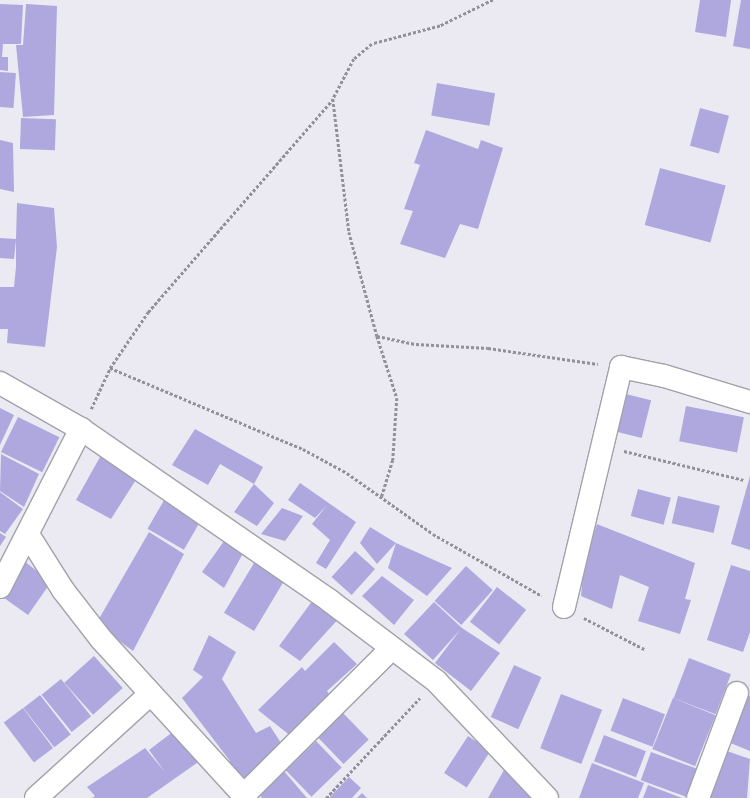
<!DOCTYPE html>
<style>
body{margin:0}
#map{position:relative;width:750px;height:798px;overflow:hidden;background:#ebeaf3;font-family:Overpass,sans-serif}
div>[style]{position:absolute}
.building>*{inset:0;background:#aea8df;transform-origin:0 0}
.path>*{height:2.5px;margin-top:-1.25px;transform-origin:0;background:repeating-linear-gradient(90deg,#929198 0 3px,transparent 0 5px)}
.roads{filter:drop-shadow(1px 0 #a2a1a9) drop-shadow(-1px 0 #a2a1a9) drop-shadow(0 1px #a2a1a9) drop-shadow(0 -1px #a2a1a9)}
.street>*{height:22px;margin:-11px;padding:0 11px;transform-origin:11px;border-radius:11px;background:#fff}
span{translate:-50% -50%;white-space:nowrap;text-align:center;line-height:1.15;-webkit-text-stroke:4px #ebeaf3;paint-order:stroke}
</style>
<div id="map">
<div class="building">
<i style="clip-path:polygon(700px 0,731px 0,726px 37px,695px 32px)"></i>
<i style="clip-path:polygon(741px 0,750px 0,750px 49px,733px 46px)"></i>
<i style="clip-path:polygon(0 4px,23px 5px,21px 44px,3px 44px,2px 57px,8px 57px,8px 71px,0 70px)"></i>
<i style="clip-path:polygon(26px 4px,57px 6px,54px 115px,23px 117px,16px 45px,23px 45px)"></i>
<i style="left:0;top:72px;width:16px;height:35px;rotate:4deg"></i>
<i style="left:437px;top:83px;width:59px;height:33px;rotate:10deg"></i>
<i style="left:700px;top:108px;width:30px;height:39px;rotate:15deg"></i>
<i style="left:21px;top:118px;width:35px;height:31px;rotate:2deg"></i>
<i style="clip-path:polygon(426px 130px,478px 149px,481px 140px,503px 148px,478px 229px,460px 224px,445px 258px,400px 244px,413px 211px,404px 209px,420px 165px,414px 163px)"></i>
<i style="clip-path:polygon(0 140px,13px 143px,14px 192px,0 189px)"></i>
<i style="left:660px;top:168px;width:68px;height:59px;rotate:15deg"></i>
<i style="clip-path:polygon(17px 203px,54px 208px,57px 247px,45px 347px,7px 343px,8px 329px,0 329px,0 287px,14px 287px,16px 267px,16px 240px,14px 259px,0 258px,0 238px,16px 239px)"></i>
<i style="left:622px;top:393px;width:30px;height:39px;rotate:14deg"></i>
<i style="left:686px;top:406px;width:59px;height:36px;rotate:11deg"></i>
<i style="clip-path:polygon(0 408px,14px 415px,0 445px)"></i>
<i style="left:18px;top:417px;width:46px;height:39px;rotate:26deg"></i>
<i style="clip-path:polygon(195px 429px,263px 467px,254px 484px,274px 503px,257px 526px,234px 512px,254px 484px,220px 464px,208px 485px,172px 465px)"></i>
<i style="clip-path:polygon(1px 454px,39px 474px,24px 507px,0 491px)"></i>
<i style="clip-path:polygon(100px 457px,139px 475px,111px 519px,76px 500px)"></i>
<i style="clip-path:polygon(750px 476px,750px 550px,731px 544px)"></i>
<i style="clip-path:polygon(300px 483px,356px 522px,326px 569px,316px 563px,330px 540px,312px 524px,327px 505px,315px 518px,288px 500px)"></i>
<i style="left:638px;top:489px;width:34px;height:28px;rotate:15deg"></i>
<i style="clip-path:polygon(0 492px,23px 509px,5px 534px,0 531px)"></i>
<i style="left:167px;top:495px;width:42px;height:39px;rotate:30deg"></i>
<i style="left:678px;top:496px;width:43px;height:28px;rotate:13deg"></i>
<i style="clip-path:polygon(282px 508px,303px 516px,285px 541px,261px 534px)"></i>
<i style="clip-path:polygon(597px 524px,695px 563px,685px 599px,691px 600px,680px 634px,638px 621px,649px 587px,620px 575px,612px 609px,581px 596px,584px 561px)"></i>
<i style="clip-path:polygon(370px 527px,396px 543px,377px 564px,360px 543px)"></i>
<i style="clip-path:polygon(149px 532px,184px 554px,133px 651px,96px 624px)"></i>
<i style="clip-path:polygon(0 533px,6px 537px,0 546px)"></i>
<i style="clip-path:polygon(229px 534px,247px 546px,224px 588px,202px 572px)"></i>
<i style="clip-path:polygon(396px 543px,452px 568px,427px 596px,388px 568px)"></i>
<i style="left:355px;top:551px;width:27px;height:35px;rotate:42deg"></i>
<i style="clip-path:polygon(19px 557px,51px 582px,28px 615px,0 595px)"></i>
<i style="left:257px;top:558px;width:35px;height:64px;rotate:31deg"></i>
<i style="clip-path:polygon(731px 565px,750px 571px,750px 632px,743px 652px,707px 640px)"></i>
<i style="left:466px;top:566px;width:36px;height:47px;rotate:42deg"></i>
<i style="clip-path:polygon(382px 576px,414px 600px,394px 625px,362px 596px)"></i>
<i style="left:497px;top:587px;width:37px;height:44px;rotate:38deg"></i>
<i style="clip-path:polygon(316px 596px,341px 616px,300px 661px,279px 646px)"></i>
<i style="clip-path:polygon(434px 602px,462px 628px,500px 653px,471px 691px,435px 663px,460px 630px,433px 660px,404px 634px)"></i>
<i style="clip-path:polygon(209px 635px,236px 652px,222px 679px,256px 733px,270px 726px,283px 746px,242px 788px,224px 766px,230px 761px,182px 698px,203px 677px,193px 670px)"></i>
<i style="clip-path:polygon(334px 642px,357px 664px,327px 691px,330px 695px,292px 737px,258px 710px,302px 667px,305px 671px)"></i>
<i style="left:94px;top:656px;width:43px;height:40px;rotate:48deg"></i>
<i style="left:689px;top:658px;width:45px;height:43px;rotate:21deg"></i>
<i style="left:514px;top:665px;width:30px;height:57px;rotate:24deg"></i>
<i style="left:61px;top:679px;width:48px;height:25px;rotate:51deg"></i>
<i style="clip-path:polygon(742px 692px,750px 696px,750px 751px,723px 740px)"></i>
<i style="left:561px;top:694px;width:44px;height:58px;rotate:21deg"></i>
<i style="left:40px;top:695px;width:50px;height:21px;rotate:52deg"></i>
<i style="left:623px;top:698px;width:45px;height:35px;rotate:21deg"></i>
<i style="left:673px;top:698px;width:46px;height:55px;rotate:22deg"></i>
<i style="left:23px;top:708px;width:50px;height:24px;rotate:53deg"></i>
<i style="left:343px;top:713px;width:37px;height:35px;rotate:46deg"></i>
<i style="clip-path:polygon(178px 728px,204px 758px,147px 798px,92px 798px,95px 796px,87px 787px,145px 748px,165px 772px,149px 750px)"></i>
<i style="left:604px;top:735px;width:45px;height:28px;rotate:21deg"></i>
<i style="left:468px;top:736px;width:27px;height:44px;rotate:33deg"></i>
<i style="left:316px;top:741px;width:37px;height:42px;rotate:46deg"></i>
<i style="clip-path:polygon(724px 750px,750px 759px,747px 798px,705px 798px)"></i>
<i style="left:651px;top:752px;width:49px;height:30px;rotate:20deg"></i>
<i style="clip-path:polygon(592px 763px,644px 783px,638px 798px,579px 798px)"></i>
<i style="clip-path:polygon(283px 770px,307px 798px,262px 798px,257px 792px)"></i>
<i style="clip-path:polygon(504px 770px,522px 789px,532px 798px,488px 798px)"></i>
<i style="clip-path:polygon(349px 777px,361px 788px,352px 798px,329px 798px)"></i>
<i style="clip-path:polygon(648px 785px,682px 798px,643px 798px)"></i>
<i style="clip-path:polygon(362px 793px,367px 798px,357px 798px)"></i>
</div>
<div class="path">
<i style="left:493px;top:0;width:59px;rotate:153.9deg"></i>
<i style="left:440px;top:26px;width:70px;rotate:165.2deg"></i>
<i style="left:372px;top:44px;width:23px;rotate:140deg"></i>
<i style="left:354px;top:59px;width:45px;rotate:117.7deg"></i>
<i style="left:333px;top:99px;width:134px;rotate:83.1deg"></i>
<i style="left:349px;top:232px;width:108px;rotate:74.9deg"></i>
<i style="left:377px;top:336px;width:40px;rotate:12deg"></i>
<i style="left:416px;top:344px;width:72px;rotate:3.2deg"></i>
<i style="left:488px;top:348px;width:111px;rotate:8.3deg"></i>
<i style="left:377px;top:336px;width:65px;rotate:72.1deg"></i>
<i style="left:397px;top:398px;width:62px;rotate:93.7deg"></i>
<i style="left:393px;top:460px;width:39px;rotate:107deg"></i>
<i style="left:110px;top:368px;width:209px;rotate:22.8deg"></i>
<i style="left:303px;top:449px;width:50px;rotate:28.6deg"></i>
<i style="left:347px;top:473px;width:105px;rotate:35.3deg"></i>
<i style="left:433px;top:534px;width:125px;rotate:29.6deg"></i>
<i style="left:91px;top:409px;width:45px;rotate:-65.1deg"></i>
<i style="left:110px;top:368px;width:68px;rotate:-55.8deg"></i>
<i style="left:148px;top:312px;width:282px;rotate:-49deg"></i>
<i style="left:624px;top:451px;width:123px;rotate:13.6deg"></i>
<i style="left:584px;top:618px;width:68px;rotate:27.3deg"></i>
<i style="left:326px;top:798px;width:137px;rotate:-46.8deg"></i>
</div>
<div class="roads">
<div class="street">
<i style="left:0;top:383px;width:93px;rotate:29.6deg"></i>
<i style="left:81px;top:429px;width:303px;rotate:34.6deg"></i>
<i style="left:330px;top:601px;width:133px;rotate:37deg"></i>
<i style="left:436px;top:681px;width:161px;rotate:46.5deg"></i>
<i style="left:29px;top:536px;width:64px;rotate:57.8deg"></i>
<i style="left:63px;top:590px;width:62px;rotate:52.2deg"></i>
<i style="left:101px;top:639px;width:215px;rotate:47.6deg"></i>
<i style="left:0;top:587px;width:178px;rotate:-62.9deg"></i>
<i style="left:564px;top:607px;width:247px;rotate:-76.6deg"></i>
<i style="left:621px;top:367px;width:44px;rotate:11.8deg"></i>
<i style="left:664px;top:376px;width:90px;rotate:16.8deg"></i>
<i style="left:244px;top:795px;width:207px;rotate:-44.8deg"></i>
<i style="left:36px;top:798px;width:153px;rotate:-42.3deg"></i>
<i style="left:698px;top:798px;width:112px;rotate:-69.6deg"></i>
</div>
</div>
</div>
